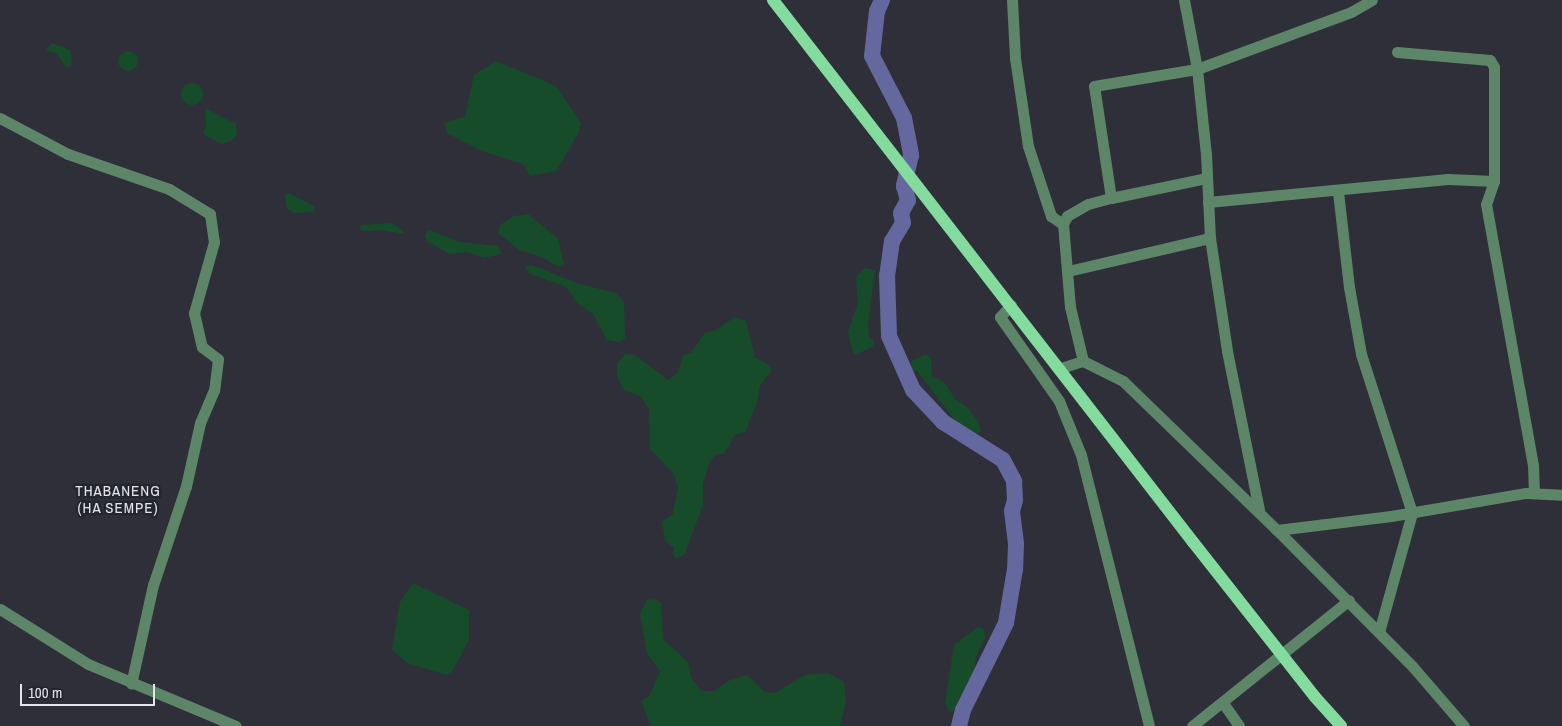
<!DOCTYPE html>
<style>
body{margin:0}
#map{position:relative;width:1562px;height:726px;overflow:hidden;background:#2e2f39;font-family:"Archivo Narrow",sans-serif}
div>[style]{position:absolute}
.green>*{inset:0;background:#174c2b}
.round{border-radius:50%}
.river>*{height:16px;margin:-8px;padding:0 8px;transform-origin:8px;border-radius:8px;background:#64689e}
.minor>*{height:11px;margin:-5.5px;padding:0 5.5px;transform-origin:5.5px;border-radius:5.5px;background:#5d8668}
.major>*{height:12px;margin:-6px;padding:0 6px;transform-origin:6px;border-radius:6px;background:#83db9d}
span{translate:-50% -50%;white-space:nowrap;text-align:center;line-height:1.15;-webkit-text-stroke:4.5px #24262f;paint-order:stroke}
.quarter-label{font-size:15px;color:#e4e5eb;letter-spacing:1px}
.scale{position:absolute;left:20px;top:684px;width:135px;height:22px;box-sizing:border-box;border:2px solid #e4e5eb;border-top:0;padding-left:6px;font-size:15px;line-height:18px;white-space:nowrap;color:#e4e5eb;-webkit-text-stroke:4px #24262f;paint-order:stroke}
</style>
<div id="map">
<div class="green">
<i style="clip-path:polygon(52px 43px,70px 50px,72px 62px,68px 69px,57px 54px,46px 50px)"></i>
<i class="round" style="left:118px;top:51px;width:20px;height:20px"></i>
<i style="clip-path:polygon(496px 61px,556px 86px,581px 123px,579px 132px,556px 171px,530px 176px,523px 164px,482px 151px,447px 133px,445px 122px,465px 117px,474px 75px)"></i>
<i class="round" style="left:181px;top:83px;width:22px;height:22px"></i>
<i style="clip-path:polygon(205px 108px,236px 124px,237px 135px,231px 141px,222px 144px,203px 134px,206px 127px)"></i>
<i style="clip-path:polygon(289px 193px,315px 207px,313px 212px,294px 213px,287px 209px,285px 196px)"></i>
<i style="clip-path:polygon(528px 214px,558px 239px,564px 264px,558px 267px,542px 257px,519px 250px,498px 233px,500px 225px,514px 216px)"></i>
<i style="clip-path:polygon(393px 223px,406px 234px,378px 230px,361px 231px,360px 225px)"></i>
<i style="clip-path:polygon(428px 230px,461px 242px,498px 246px,502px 254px,484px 258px,468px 252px,450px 254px,428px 242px,425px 237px)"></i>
<i style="clip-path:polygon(532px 265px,576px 283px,616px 293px,624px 302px,625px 339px,620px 342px,607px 340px,593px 314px,577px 303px,566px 287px,529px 273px,525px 266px)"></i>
<i style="clip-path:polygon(865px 268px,875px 270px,868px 323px,869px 338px,874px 341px,873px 346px,856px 355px,853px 353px,848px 331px,858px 303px,856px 277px)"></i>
<i style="clip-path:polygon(735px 317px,746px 321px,755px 358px,767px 363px,772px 370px,760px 386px,757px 403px,745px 432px,735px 435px,724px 454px,716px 454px,709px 463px,703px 484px,703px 505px,684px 555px,676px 558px,672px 553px,674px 548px,665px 541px,662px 522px,673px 514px,678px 488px,673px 473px,650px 449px,649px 409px,640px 396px,624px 390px,617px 376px,617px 364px,625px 354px,635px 355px,668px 380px,678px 372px,683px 355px,691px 353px,705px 333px,716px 330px)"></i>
<i style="clip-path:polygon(926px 354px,931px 358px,932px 376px,944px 382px,955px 399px,967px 407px,979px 423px,981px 432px,975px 434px,954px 419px,919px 373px,912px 369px,911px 361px)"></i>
<i style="clip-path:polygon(413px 583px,469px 610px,469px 640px,452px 672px,446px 675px,407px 663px,392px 650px,400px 602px)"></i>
<i style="clip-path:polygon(655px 599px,661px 603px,663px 639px,688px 662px,691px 678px,701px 691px,714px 691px,728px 681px,747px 675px,765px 692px,775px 693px,805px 675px,828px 673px,844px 682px,846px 701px,840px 726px,651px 726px,641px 701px,650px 695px,660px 671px,647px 654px,640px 614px,647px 600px)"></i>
<i style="clip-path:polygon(978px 627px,984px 629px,985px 638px,976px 657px,973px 681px,958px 700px,954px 710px,950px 712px,945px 704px,954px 645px)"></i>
</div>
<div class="river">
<i style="left:882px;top:0;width:12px;rotate:114deg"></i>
<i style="left:877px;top:11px;width:45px;rotate:96.3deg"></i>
<i style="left:872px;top:56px;width:70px;rotate:62.7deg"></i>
<i style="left:904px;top:118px;width:38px;rotate:79deg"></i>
<i style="left:911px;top:155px;width:32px;rotate:103deg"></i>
<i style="left:904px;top:186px;width:15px;rotate:74deg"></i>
<i style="left:908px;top:200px;width:15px;rotate:118deg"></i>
<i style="left:901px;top:213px;width:10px;rotate:79deg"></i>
<i style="left:903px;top:223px;width:21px;rotate:121deg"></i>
<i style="left:892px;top:241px;width:34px;rotate:98deg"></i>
<i style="left:887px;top:275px;width:61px;rotate:88.1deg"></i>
<i style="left:889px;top:336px;width:59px;rotate:66deg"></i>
<i style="left:913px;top:390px;width:44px;rotate:46.8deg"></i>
<i style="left:943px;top:422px;width:71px;rotate:32.3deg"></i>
<i style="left:1003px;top:460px;width:24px;rotate:62deg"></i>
<i style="left:1014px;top:481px;width:19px;rotate:87deg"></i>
<i style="left:1015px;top:500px;width:11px;rotate:105deg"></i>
<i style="left:1012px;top:511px;width:33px;rotate:83deg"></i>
<i style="left:1016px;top:544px;width:25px;rotate:92deg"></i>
<i style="left:1015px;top:569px;width:55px;rotate:99.5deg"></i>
<i style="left:1006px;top:623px;width:97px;rotate:116.3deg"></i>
<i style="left:963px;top:710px;width:16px;rotate:104deg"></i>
</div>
<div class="minor">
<i style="left:1012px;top:0;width:58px;rotate:87deg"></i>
<i style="left:1015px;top:58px;width:89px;rotate:81.6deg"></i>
<i style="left:1028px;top:146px;width:74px;rotate:71.8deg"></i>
<i style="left:1051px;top:216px;width:14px;rotate:34deg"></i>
<i style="left:1184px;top:0;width:70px;rotate:79.3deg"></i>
<i style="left:1197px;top:69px;width:85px;rotate:84deg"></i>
<i style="left:1206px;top:154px;width:84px;rotate:87.3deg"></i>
<i style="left:1210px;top:238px;width:114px;rotate:81.4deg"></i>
<i style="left:1227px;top:351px;width:162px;rotate:78.6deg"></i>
<i style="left:1397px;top:52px;width:93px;rotate:4.9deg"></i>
<i style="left:1490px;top:60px;width:8px;rotate:60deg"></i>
<i style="left:1494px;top:67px;width:114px;rotate:90deg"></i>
<i style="left:1494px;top:181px;width:24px;rotate:109deg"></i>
<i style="left:1486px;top:204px;width:265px;rotate:79.8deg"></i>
<i style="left:1533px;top:465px;width:28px;rotate:88deg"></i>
<i style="left:0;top:118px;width:77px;rotate:27.9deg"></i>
<i style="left:68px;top:154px;width:107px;rotate:19.1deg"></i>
<i style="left:169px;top:189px;width:48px;rotate:31.4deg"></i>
<i style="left:210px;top:214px;width:28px;rotate:82deg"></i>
<i style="left:214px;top:242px;width:74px;rotate:105.7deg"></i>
<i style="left:194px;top:313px;width:35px;rotate:77deg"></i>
<i style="left:202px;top:347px;width:20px;rotate:37deg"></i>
<i style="left:218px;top:359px;width:31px;rotate:97deg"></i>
<i style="left:214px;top:390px;width:36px;rotate:113deg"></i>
<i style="left:200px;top:423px;width:65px;rotate:102.5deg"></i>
<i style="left:186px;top:486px;width:104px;rotate:108.4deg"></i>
<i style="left:153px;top:585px;width:101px;rotate:102.5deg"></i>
<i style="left:1338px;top:192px;width:96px;rotate:83.4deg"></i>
<i style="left:1349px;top:287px;width:68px;rotate:79.8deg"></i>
<i style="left:1361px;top:354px;width:167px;rotate:72.2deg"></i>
<i style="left:1412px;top:513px;width:123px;rotate:105.5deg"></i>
<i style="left:1111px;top:198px;width:113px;rotate:-98.6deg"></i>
<i style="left:1094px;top:86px;width:104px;rotate:-9.4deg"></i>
<i style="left:1197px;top:69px;width:164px;rotate:-20.3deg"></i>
<i style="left:1351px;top:12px;width:24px;rotate:-30deg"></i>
<i style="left:1208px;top:202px;width:241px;rotate:-5.5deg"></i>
<i style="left:1448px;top:179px;width:46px;rotate:2.5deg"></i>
<i style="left:1068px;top:271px;width:146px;rotate:-13.1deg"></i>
<i style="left:1011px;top:305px;width:16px;rotate:133deg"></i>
<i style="left:1000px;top:317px;width:103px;rotate:54.9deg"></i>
<i style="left:1059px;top:401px;width:58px;rotate:67.8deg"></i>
<i style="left:1081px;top:455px;width:279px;rotate:75.9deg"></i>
<i style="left:1083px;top:361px;width:56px;rotate:-103.5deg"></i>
<i style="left:1070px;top:307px;width:83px;rotate:-94.8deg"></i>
<i style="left:1063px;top:224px;width:9px;rotate:-63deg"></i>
<i style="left:1067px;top:216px;width:24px;rotate:-30deg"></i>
<i style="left:1088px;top:204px;width:24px;rotate:-15deg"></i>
<i style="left:1111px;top:198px;width:98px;rotate:-11.8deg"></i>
<i style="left:1061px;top:368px;width:23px;rotate:-18deg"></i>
<i style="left:1083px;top:361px;width:45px;rotate:26.6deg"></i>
<i style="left:1123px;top:381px;width:214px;rotate:44.1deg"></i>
<i style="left:1277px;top:530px;width:115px;rotate:-7deg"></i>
<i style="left:1391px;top:516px;width:137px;rotate:-9.7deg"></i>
<i style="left:1526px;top:493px;width:36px;rotate:3deg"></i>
<i style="left:1277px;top:530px;width:193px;rotate:45.2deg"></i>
<i style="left:1413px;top:667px;width:78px;rotate:49.2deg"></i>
<i style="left:0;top:609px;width:104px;rotate:32deg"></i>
<i style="left:88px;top:664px;width:160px;rotate:22.7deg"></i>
<i style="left:1223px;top:703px;width:28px;rotate:55deg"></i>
<i style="left:1192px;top:726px;width:201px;rotate:-38.7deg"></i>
</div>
<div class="major">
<i style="left:773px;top:0;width:686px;rotate:52.23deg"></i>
<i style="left:1193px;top:542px;width:197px;rotate:51.8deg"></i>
<i style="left:1315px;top:697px;width:39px;rotate:48deg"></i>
</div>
<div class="quarter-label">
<span style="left:118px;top:499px">THABANENG<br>(HA SEMPE)</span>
</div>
<div class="scale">100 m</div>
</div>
